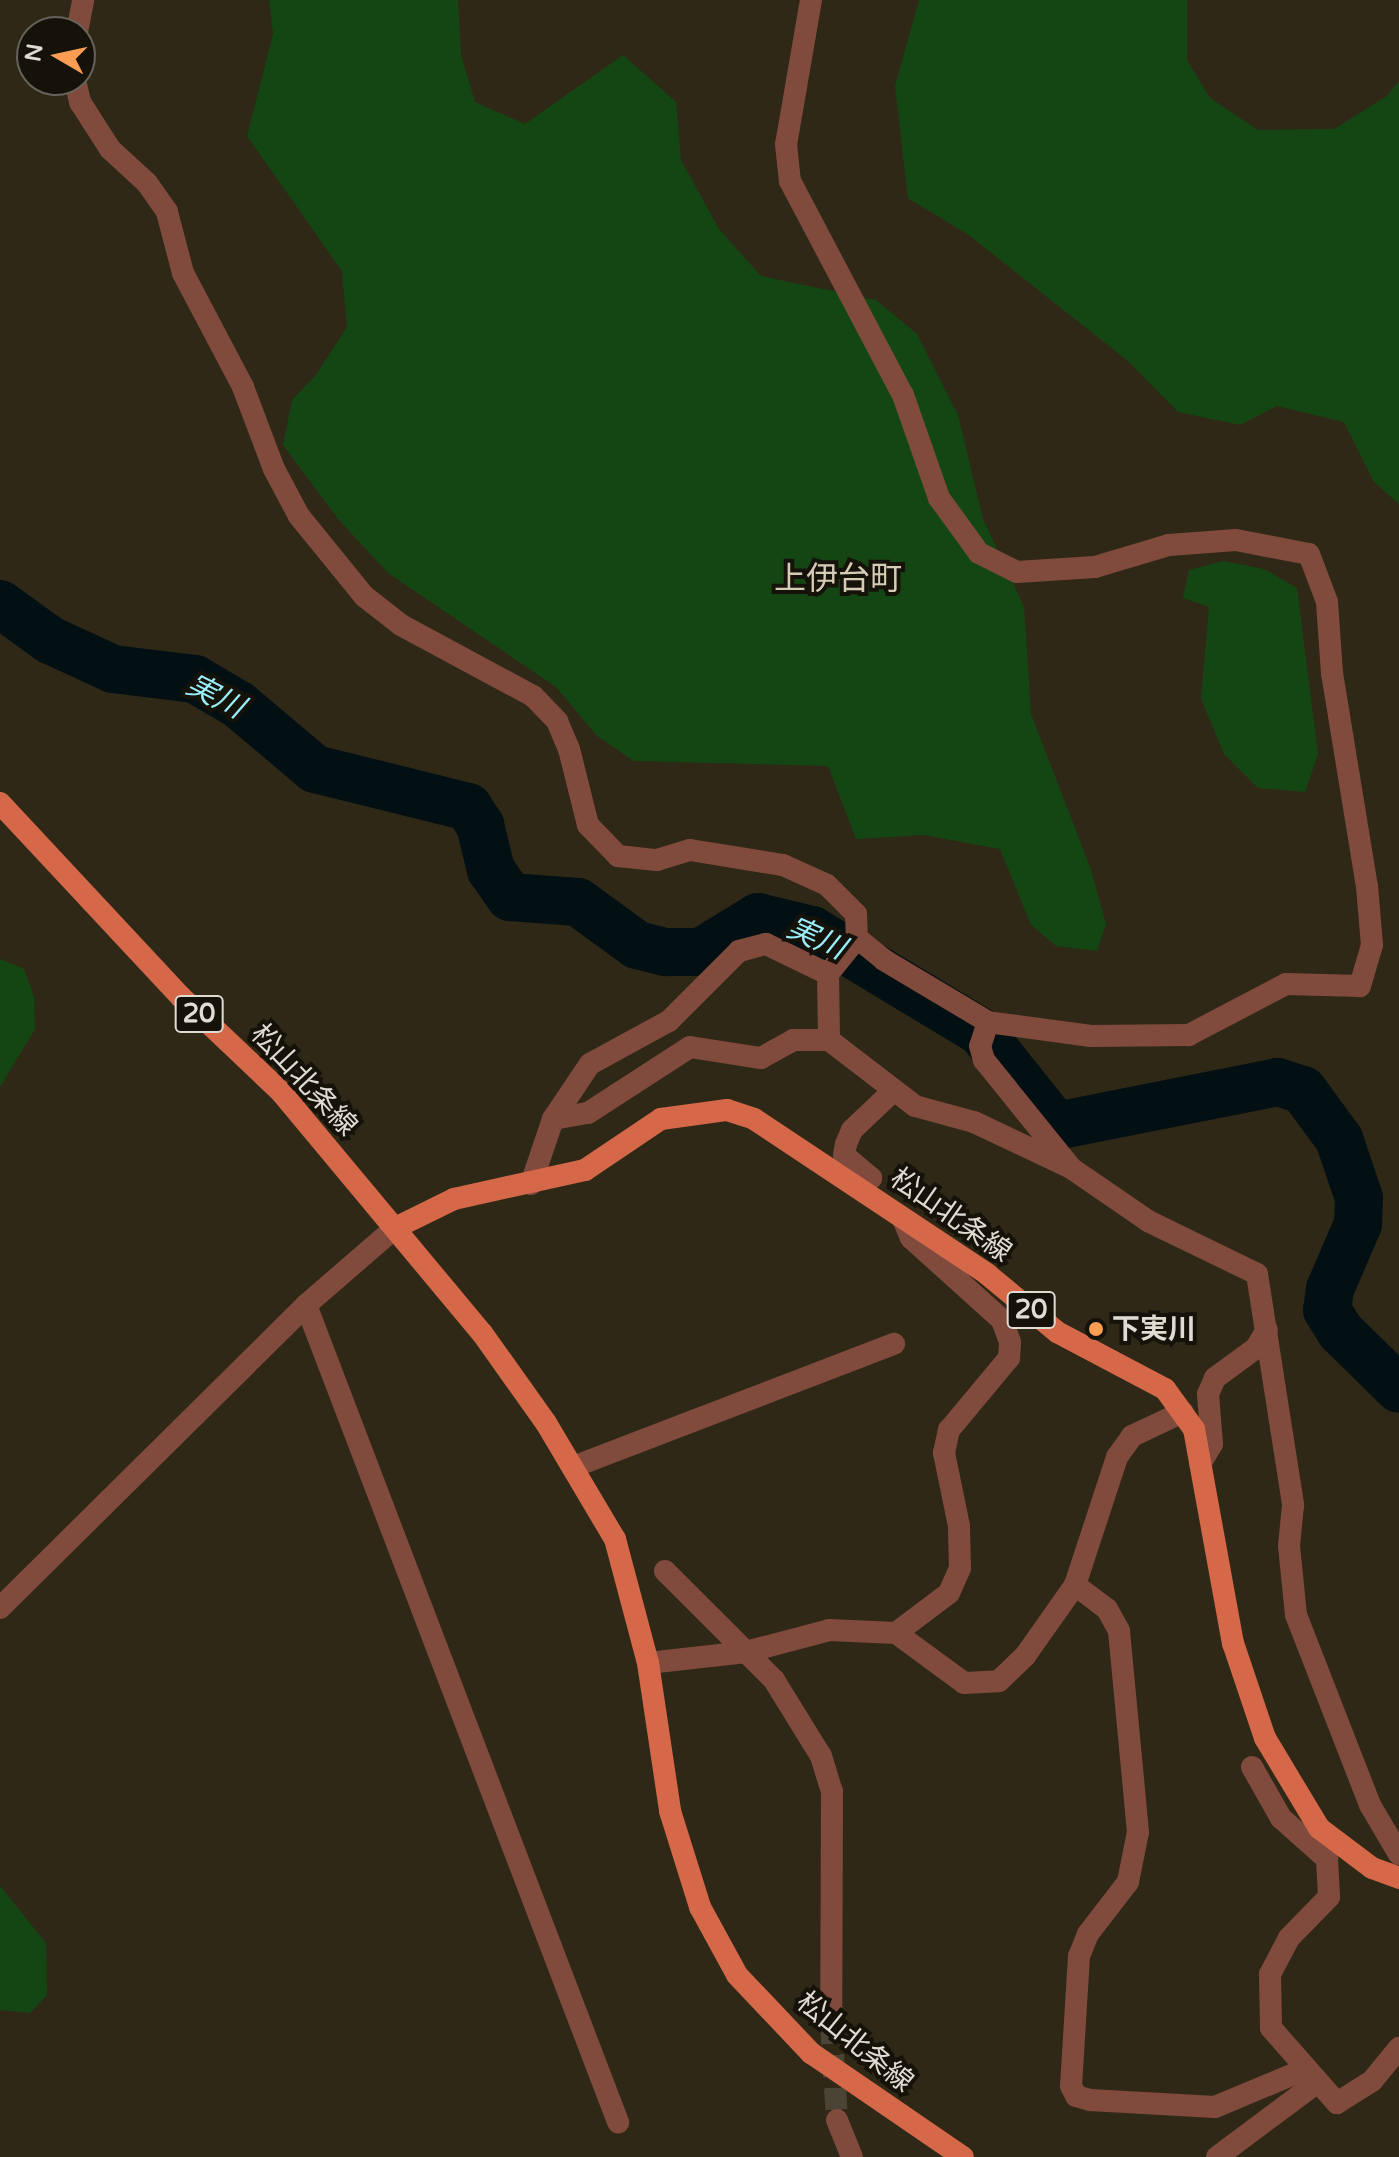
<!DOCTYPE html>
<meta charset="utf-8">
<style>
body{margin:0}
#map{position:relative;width:1399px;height:2157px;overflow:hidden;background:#302817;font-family:"Varela Round","Noto Sans JP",sans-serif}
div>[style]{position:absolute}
.green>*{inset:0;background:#144613}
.river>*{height:48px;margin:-24px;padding:0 24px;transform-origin:24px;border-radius:24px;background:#031013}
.minor-tunnel>*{height:22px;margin-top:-11px;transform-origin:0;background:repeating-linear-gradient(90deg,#4b4333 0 22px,transparent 0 33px)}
.minor>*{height:22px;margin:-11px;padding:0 11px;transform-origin:11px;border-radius:11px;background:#804b3c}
.primary>*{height:22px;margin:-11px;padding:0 11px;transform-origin:11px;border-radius:11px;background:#d46848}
.dots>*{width:22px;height:22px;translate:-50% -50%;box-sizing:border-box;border:4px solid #15120a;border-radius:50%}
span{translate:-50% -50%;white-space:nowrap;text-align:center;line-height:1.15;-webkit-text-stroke:8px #15120a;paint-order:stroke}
.shield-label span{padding:2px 6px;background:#15120a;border:2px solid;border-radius:6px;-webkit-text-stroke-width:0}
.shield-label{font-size:26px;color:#e1dcd2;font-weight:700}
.street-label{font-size:28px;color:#e1dcd2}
.poi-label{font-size:28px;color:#e1dcd2;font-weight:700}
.left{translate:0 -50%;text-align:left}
.water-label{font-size:30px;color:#99eefb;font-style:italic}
.quarter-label{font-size:32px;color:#d6ccb6}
.north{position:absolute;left:16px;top:16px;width:80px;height:80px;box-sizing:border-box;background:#15120a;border:2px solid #67635a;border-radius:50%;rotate:279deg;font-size:22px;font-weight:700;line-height:32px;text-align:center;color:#e1dcd2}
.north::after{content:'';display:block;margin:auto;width:28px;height:36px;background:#fc9d54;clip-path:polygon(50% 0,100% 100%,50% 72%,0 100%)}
</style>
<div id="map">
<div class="green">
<i style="clip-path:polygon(269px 0,458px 0,461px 55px,475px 102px,525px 124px,623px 55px,676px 102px,681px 160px,719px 229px,761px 276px,876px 300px,917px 334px,958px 415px,983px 519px,1024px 607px,1031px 714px,1090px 867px,1106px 924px,1097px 951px,1056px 946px,1031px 925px,1000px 849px,924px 835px,856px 839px,828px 766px,634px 761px,597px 736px,556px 687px,388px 573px,339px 520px,283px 445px,292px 400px,316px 375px,347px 327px,342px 271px,247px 136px,273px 34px)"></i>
<i style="clip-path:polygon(919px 0,1187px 0,1187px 60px,1210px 98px,1258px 130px,1334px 129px,1387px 96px,1399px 81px,1399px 504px,1374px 482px,1344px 422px,1277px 406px,1240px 425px,1178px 412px,1128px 361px,970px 236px,908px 198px,895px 86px)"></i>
<i style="clip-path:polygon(1223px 561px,1264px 569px,1297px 588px,1318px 754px,1305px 792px,1258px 788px,1224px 754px,1201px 699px,1209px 607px,1183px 598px,1189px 570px)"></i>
<i style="clip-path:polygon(0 959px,24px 969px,34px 997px,35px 1029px,0 1087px)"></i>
<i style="clip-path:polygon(0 1886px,46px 1943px,47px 1995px,30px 2013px,0 2010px)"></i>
</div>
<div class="river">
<i style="left:0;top:604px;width:62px;rotate:35.8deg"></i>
<i style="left:50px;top:640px;width:69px;rotate:24.7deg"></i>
<i style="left:113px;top:669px;width:83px;rotate:7deg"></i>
<i style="left:195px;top:679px;width:51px;rotate:30.6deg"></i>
<i style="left:239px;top:705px;width:99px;rotate:40.1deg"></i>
<i style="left:315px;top:769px;width:158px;rotate:13.9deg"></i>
<i style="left:468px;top:807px;width:22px;rotate:56deg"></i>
<i style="left:480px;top:825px;width:46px;rotate:76.3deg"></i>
<i style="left:491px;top:870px;width:33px;rotate:55deg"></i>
<i style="left:510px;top:897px;width:68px;rotate:4.2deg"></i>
<i style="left:578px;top:902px;width:73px;rotate:36.1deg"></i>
<i style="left:637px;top:945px;width:30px;rotate:14deg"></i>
<i style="left:666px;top:952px;width:35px"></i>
<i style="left:701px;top:952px;width:67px;rotate:-31.6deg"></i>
<i style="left:758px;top:917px;width:56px;rotate:13.5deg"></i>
<i style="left:812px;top:930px;width:197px;rotate:31.1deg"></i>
<i style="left:981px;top:1032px;width:120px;rotate:51.4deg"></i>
<i style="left:1056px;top:1126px;width:226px;rotate:-11.2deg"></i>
<i style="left:1278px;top:1082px;width:26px;rotate:18deg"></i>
<i style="left:1303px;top:1090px;width:61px;rotate:53.7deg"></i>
<i style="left:1339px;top:1139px;width:62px;rotate:71.3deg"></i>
<i style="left:1359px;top:1198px;width:26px;rotate:92deg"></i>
<i style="left:1358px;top:1224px;width:71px;rotate:113.3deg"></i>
<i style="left:1330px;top:1289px;width:21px;rotate:98deg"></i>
<i style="left:1327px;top:1310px;width:26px;rotate:58deg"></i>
<i style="left:1341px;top:1332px;width:81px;rotate:44.5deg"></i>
</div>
<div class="minor-tunnel">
<i style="left:831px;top:2022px;width:98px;rotate:86.5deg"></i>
</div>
<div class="minor">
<i style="left:811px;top:0;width:146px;rotate:99.8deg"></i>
<i style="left:786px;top:144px;width:37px;rotate:84deg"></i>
<i style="left:790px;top:181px;width:242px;rotate:62.2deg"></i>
<i style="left:903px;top:395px;width:109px;rotate:70.7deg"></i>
<i style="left:939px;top:498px;width:68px;rotate:54deg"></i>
<i style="left:979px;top:553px;width:42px;rotate:26.6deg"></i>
<i style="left:1017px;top:572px;width:78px;rotate:-3.7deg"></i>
<i style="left:1095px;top:567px;width:77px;rotate:-16.6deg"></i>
<i style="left:1169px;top:545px;width:67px;rotate:-4.3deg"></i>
<i style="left:1236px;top:540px;width:74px;rotate:10.9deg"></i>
<i style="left:1309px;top:554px;width:51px;rotate:69.4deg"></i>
<i style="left:1327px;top:602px;width:71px;rotate:86deg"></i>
<i style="left:1332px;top:673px;width:216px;rotate:80.7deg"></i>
<i style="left:1367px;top:886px;width:59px;rotate:85.2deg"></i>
<i style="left:1372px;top:945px;width:43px;rotate:106.3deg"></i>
<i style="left:1360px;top:986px;width:74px;rotate:-178.5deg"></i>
<i style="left:1286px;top:984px;width:110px;rotate:152.3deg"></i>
<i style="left:1189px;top:1035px;width:98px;rotate:179.4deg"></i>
<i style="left:1091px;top:1036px;width:104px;rotate:-172.3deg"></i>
<i style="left:988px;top:1022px;width:25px;rotate:108deg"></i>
<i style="left:980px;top:1046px;width:15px;rotate:74deg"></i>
<i style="left:984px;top:1060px;width:139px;rotate:51.1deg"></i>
<i style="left:77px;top:32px;width:33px;rotate:-79deg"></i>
<i style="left:75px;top:80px;width:23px;rotate:77deg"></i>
<i style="left:80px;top:102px;width:56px;rotate:57.4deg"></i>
<i style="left:110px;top:149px;width:50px;rotate:42.6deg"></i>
<i style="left:147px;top:183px;width:35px;rotate:55deg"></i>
<i style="left:167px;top:212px;width:63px;rotate:75.3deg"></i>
<i style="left:183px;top:273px;width:129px;rotate:62.2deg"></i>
<i style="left:243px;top:387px;width:88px;rotate:69.3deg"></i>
<i style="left:274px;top:469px;width:53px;rotate:62deg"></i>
<i style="left:299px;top:516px;width:103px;rotate:50.9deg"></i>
<i style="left:364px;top:596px;width:47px;rotate:38.1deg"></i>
<i style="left:401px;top:625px;width:150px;rotate:28.3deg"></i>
<i style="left:533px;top:696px;width:35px;rotate:46deg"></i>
<i style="left:557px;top:721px;width:30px;rotate:67deg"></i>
<i style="left:569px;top:749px;width:78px;rotate:76deg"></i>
<i style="left:588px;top:825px;width:43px;rotate:45.9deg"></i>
<i style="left:618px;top:856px;width:39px;rotate:6deg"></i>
<i style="left:657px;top:860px;width:34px;rotate:-17deg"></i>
<i style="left:690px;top:850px;width:94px;rotate:9.2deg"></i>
<i style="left:783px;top:865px;width:48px;rotate:24.4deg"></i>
<i style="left:827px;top:885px;width:41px;rotate:45deg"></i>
<i style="left:856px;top:914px;width:24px;rotate:88deg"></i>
<i style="left:857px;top:938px;width:46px;rotate:128.9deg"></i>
<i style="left:828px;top:974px;width:66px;rotate:89.1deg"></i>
<i style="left:857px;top:938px;width:35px;rotate:39deg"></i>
<i style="left:884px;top:960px;width:121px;rotate:30.8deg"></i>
<i style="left:553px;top:1119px;width:66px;rotate:-56.1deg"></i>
<i style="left:590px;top:1064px;width:90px;rotate:-28.6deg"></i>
<i style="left:669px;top:1021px;width:99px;rotate:-45deg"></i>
<i style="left:739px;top:951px;width:28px;rotate:-15deg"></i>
<i style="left:766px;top:944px;width:69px;rotate:25.8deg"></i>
<i style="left:531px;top:1184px;width:69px;rotate:-71.3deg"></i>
<i style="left:553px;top:1119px;width:36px;rotate:-10deg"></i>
<i style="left:588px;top:1113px;width:121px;rotate:-32.9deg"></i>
<i style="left:690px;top:1047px;width:72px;rotate:8.8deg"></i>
<i style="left:761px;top:1058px;width:37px;rotate:-29deg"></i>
<i style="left:793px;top:1040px;width:36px"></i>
<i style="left:829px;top:1040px;width:108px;rotate:37.5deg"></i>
<i style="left:915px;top:1106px;width:61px;rotate:15.2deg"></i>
<i style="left:974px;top:1122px;width:107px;rotate:25.4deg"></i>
<i style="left:1071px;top:1168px;width:93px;rotate:34.5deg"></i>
<i style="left:1148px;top:1221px;width:121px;rotate:25.9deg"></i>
<i style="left:1257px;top:1274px;width:234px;rotate:81.1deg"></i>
<i style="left:1293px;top:1505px;width:41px;rotate:95.6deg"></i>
<i style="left:1289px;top:1546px;width:69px;rotate:84.2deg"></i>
<i style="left:1296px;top:1615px;width:204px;rotate:68.7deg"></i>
<i style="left:1370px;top:1805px;width:57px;rotate:59.4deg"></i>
<i style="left:860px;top:1188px;width:15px;rotate:-42deg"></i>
<i style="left:871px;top:1178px;width:35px;rotate:-140deg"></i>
<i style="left:844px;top:1155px;width:11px;rotate:-80deg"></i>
<i style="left:846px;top:1144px;width:15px;rotate:-67deg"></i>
<i style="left:852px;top:1130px;width:55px;rotate:-43.5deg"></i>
<i style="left:306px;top:1305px;width:875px;rotate:69.1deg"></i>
<i style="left:1200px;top:1464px;width:23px;rotate:-59deg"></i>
<i style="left:1212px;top:1444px;width:50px;rotate:-94.6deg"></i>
<i style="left:1208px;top:1394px;width:17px;rotate:-66deg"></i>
<i style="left:1215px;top:1378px;width:51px;rotate:-36.2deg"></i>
<i style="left:1256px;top:1348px;width:21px;rotate:-59deg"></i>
<i style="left:573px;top:1467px;width:344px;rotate:-21deg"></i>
<i style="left:665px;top:1571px;width:115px;rotate:45deg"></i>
<i style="left:746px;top:1652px;width:86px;rotate:-14.8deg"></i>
<i style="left:829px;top:1630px;width:67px;rotate:2.6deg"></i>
<i style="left:896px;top:1633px;width:84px;rotate:36.3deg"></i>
<i style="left:964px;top:1683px;width:35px;rotate:-3deg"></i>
<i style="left:999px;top:1681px;width:36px;rotate:-44deg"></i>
<i style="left:1025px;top:1656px;width:87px;rotate:-54.8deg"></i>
<i style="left:1075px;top:1585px;width:135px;rotate:-71.8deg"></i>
<i style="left:1117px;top:1457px;width:26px;rotate:-54deg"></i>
<i style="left:1132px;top:1436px;width:56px;rotate:-25.2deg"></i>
<i style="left:1075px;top:1585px;width:40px;rotate:37deg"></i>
<i style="left:1107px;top:1609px;width:25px;rotate:61deg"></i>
<i style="left:1119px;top:1631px;width:202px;rotate:84.6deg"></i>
<i style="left:1138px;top:1832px;width:51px;rotate:101.3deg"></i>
<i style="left:1128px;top:1882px;width:66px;rotate:127.6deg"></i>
<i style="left:1088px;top:1934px;width:24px;rotate:112deg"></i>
<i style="left:1079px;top:1956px;width:130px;rotate:93.5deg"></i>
<i style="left:1071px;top:2086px;width:11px;rotate:63deg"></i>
<i style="left:1076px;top:2096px;width:15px;rotate:16deg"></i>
<i style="left:1090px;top:2100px;width:125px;rotate:3.2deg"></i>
<i style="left:1215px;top:2107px;width:99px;rotate:-22.7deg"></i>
<i style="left:0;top:1608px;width:431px;rotate:-44.7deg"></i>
<i style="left:306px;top:1305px;width:118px;rotate:-40.9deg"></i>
<i style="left:896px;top:1633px;width:66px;rotate:-37deg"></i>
<i style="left:949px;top:1593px;width:27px;rotate:-66deg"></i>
<i style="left:960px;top:1568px;width:42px;rotate:-91.4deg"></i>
<i style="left:959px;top:1526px;width:75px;rotate:-101.6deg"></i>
<i style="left:944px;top:1453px;width:24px;rotate:-78deg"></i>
<i style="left:949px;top:1430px;width:94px;rotate:-50.2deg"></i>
<i style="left:1009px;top:1358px;width:16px;rotate:-86deg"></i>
<i style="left:1010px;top:1342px;width:23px;rotate:-110deg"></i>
<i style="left:1002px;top:1320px;width:122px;rotate:-138deg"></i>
<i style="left:911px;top:1238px;width:21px;rotate:-113deg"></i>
<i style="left:648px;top:1663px;width:99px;rotate:-6.4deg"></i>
<i style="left:746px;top:1652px;width:40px;rotate:45deg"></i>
<i style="left:774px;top:1680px;width:89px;rotate:58.3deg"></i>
<i style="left:821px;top:1756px;width:37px;rotate:73deg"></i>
<i style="left:832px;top:1791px;width:231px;rotate:90.2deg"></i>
<i style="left:1252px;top:1767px;width:59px;rotate:60.4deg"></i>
<i style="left:1281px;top:1818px;width:62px;rotate:41.7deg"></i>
<i style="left:1327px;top:1859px;width:38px;rotate:87deg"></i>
<i style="left:1329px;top:1897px;width:57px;rotate:134.3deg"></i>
<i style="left:1289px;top:1938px;width:41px;rotate:117.8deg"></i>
<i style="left:1270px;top:1974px;width:54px;rotate:88.9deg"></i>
<i style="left:1271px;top:2028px;width:100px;rotate:48.7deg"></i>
<i style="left:1337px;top:2103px;width:41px;rotate:-32.2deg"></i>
<i style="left:1372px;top:2081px;width:43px;rotate:-50.7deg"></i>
<i style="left:837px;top:2120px;width:40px;rotate:68deg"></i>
<i style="left:1217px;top:2157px;width:122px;rotate:-36.7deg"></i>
</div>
<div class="primary">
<i style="left:0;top:803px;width:265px;rotate:47deg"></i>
<i style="left:181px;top:997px;width:138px;rotate:43.5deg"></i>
<i style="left:281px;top:1092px;width:314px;rotate:50.2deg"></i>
<i style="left:482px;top:1333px;width:110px;rotate:54.6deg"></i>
<i style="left:546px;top:1423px;width:135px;rotate:59.3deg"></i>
<i style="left:615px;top:1539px;width:128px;rotate:75.1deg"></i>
<i style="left:648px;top:1663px;width:150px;rotate:81.5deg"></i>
<i style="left:670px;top:1811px;width:101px;rotate:72.6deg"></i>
<i style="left:700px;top:1907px;width:77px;rotate:61.4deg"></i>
<i style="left:737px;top:1975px;width:108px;rotate:46.5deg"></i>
<i style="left:811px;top:2053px;width:184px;rotate:34.4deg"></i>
<i style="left:395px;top:1228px;width:66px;rotate:-26.2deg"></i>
<i style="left:454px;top:1199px;width:134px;rotate:-12.5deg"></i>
<i style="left:585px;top:1170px;width:92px;rotate:-33.9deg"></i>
<i style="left:661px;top:1119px;width:67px;rotate:-7.8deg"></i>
<i style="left:727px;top:1110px;width:28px;rotate:18deg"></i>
<i style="left:754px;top:1119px;width:280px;rotate:33.6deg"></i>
<i style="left:987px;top:1274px;width:91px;rotate:39.6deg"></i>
<i style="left:1057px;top:1332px;width:122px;rotate:27.8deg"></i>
<i style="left:1165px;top:1389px;width:49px;rotate:54.1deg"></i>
<i style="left:1194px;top:1429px;width:218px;rotate:79.7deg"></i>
<i style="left:1233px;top:1643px;width:100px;rotate:71.4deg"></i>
<i style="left:1265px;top:1738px;width:105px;rotate:59deg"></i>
<i style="left:1319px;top:1828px;width:66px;rotate:37deg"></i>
<i style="left:1372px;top:1868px;width:29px;rotate:20deg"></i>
</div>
<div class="dots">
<i style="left:1096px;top:1329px;background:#fc9d54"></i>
</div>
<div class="shield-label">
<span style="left:199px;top:1014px">20</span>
<span style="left:1031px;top:1310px">20</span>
</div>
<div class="street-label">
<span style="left:304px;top:1080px;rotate:47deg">松山北条線</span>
<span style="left:951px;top:1215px;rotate:35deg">松山北条線</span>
<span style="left:855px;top:2042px;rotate:39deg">松山北条線</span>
</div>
<div class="poi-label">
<span class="left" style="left:1112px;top:1329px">下実川</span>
</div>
<div class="water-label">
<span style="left:215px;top:697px;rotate:27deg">実川</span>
<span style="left:816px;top:939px;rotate:24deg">実川</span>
</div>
<div class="quarter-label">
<span style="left:838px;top:579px">上伊台町</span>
</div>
<div class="north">N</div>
</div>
